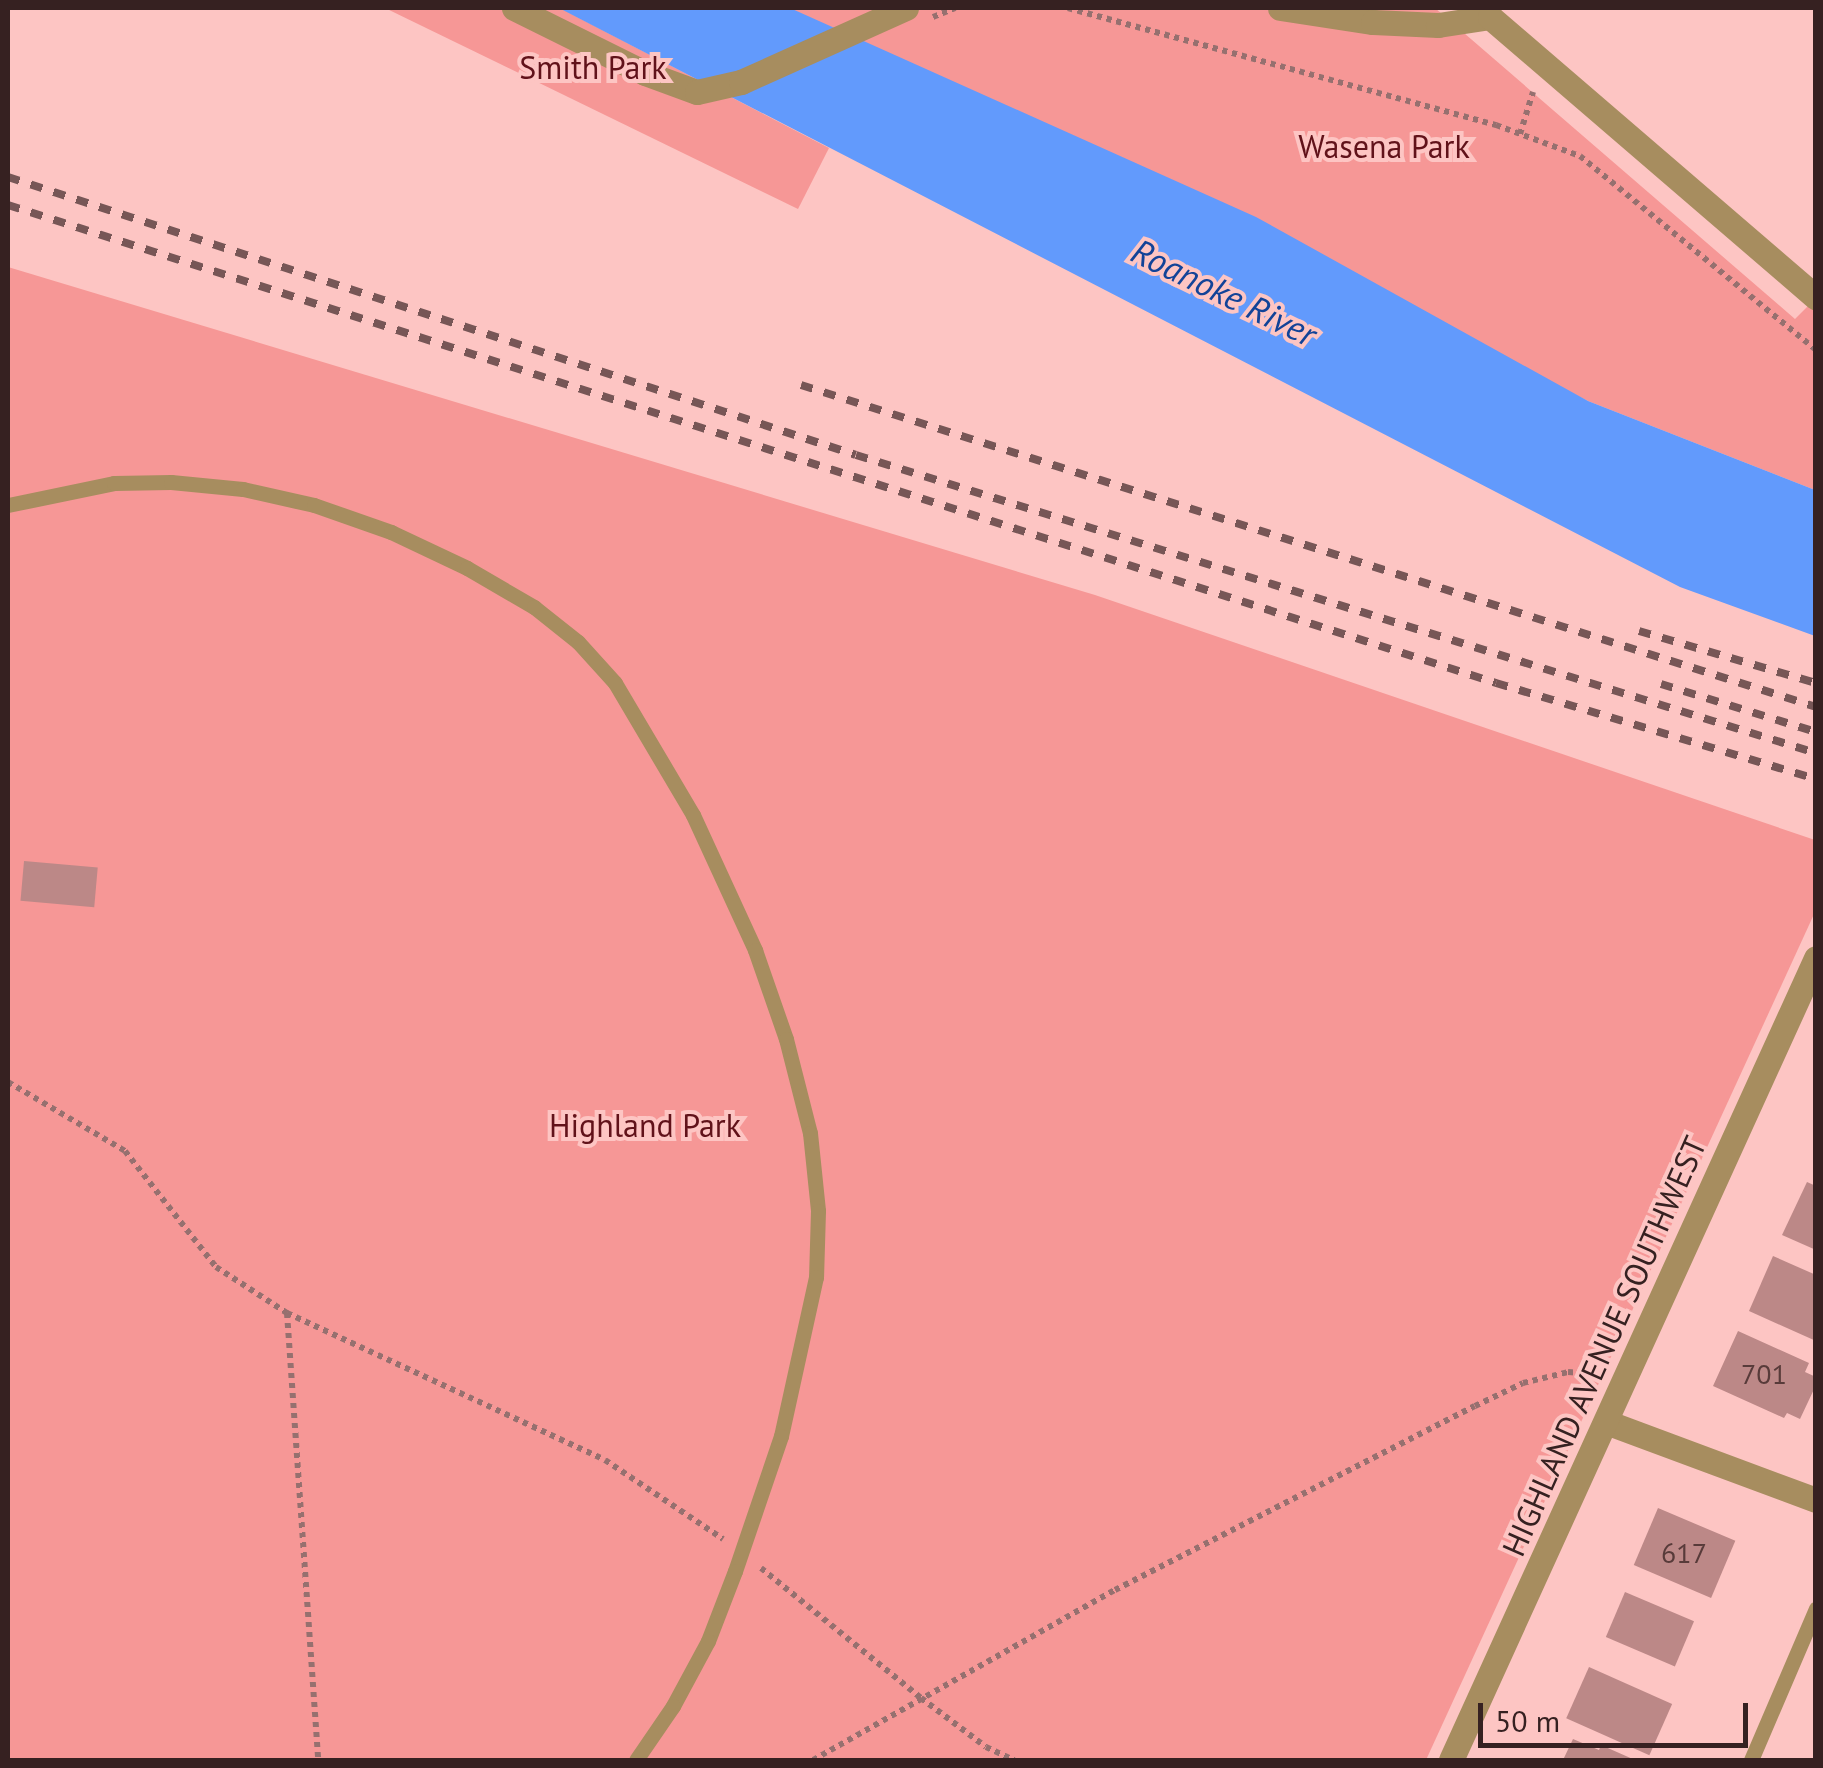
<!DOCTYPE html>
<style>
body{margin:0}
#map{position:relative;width:1823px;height:1768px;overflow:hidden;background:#fdc5c3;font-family:"PT Sans",sans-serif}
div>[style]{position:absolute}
.green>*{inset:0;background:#f69796}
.water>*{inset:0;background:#629afc}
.building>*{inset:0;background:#bc8887;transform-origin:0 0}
.path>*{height:6px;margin-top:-3px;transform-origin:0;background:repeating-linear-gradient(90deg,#96706f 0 5px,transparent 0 10px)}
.lane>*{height:15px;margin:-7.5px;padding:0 7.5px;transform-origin:7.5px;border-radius:7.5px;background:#a78d5f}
.street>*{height:25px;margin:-12.5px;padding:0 12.5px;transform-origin:12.5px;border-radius:12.5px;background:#a78d5f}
.rail>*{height:8px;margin-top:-4px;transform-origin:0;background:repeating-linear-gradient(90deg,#775656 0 12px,transparent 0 24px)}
span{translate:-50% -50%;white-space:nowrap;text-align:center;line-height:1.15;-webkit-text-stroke:8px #fdc5c3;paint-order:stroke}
.number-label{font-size:28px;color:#583b3a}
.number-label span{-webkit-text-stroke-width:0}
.park-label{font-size:32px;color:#61121a}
.street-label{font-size:32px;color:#362121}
.water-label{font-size:35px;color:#124398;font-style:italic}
.frame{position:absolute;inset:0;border:10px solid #362121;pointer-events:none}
.scale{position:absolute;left:1478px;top:1703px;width:270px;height:45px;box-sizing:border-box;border:5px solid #362121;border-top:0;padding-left:12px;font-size:30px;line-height:35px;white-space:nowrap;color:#362121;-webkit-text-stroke:8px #fdc5c3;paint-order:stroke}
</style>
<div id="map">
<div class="green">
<i style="clip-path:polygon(385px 8px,560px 8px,829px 148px,798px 209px)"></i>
<i style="clip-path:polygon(788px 8px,1435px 8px,1795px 319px,1815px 299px,1815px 490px,1588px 401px)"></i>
<i style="clip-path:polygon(8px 267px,1095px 595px,1815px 840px,1815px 912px,1426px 1760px,8px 1760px)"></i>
</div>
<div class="water">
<i style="clip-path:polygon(559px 8px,790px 8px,1256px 217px,1588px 401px,1815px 490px,1815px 636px,1680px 587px)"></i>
</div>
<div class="building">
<i style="left:24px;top:861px;width:74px;height:40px;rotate:5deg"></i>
<i style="clip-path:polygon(1807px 1182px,1816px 1186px,1816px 1250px,1782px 1235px)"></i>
<i style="clip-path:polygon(1773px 1256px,1816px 1275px,1816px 1341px,1749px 1311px)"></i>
<i style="clip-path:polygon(1738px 1331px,1809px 1363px,1805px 1372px,1816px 1377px,1816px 1385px,1800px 1419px,1787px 1413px,1784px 1418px,1713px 1386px)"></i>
<i style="left:1658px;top:1508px;width:84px;height:62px;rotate:23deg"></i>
<i style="left:1625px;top:1592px;width:75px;height:49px;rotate:23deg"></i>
<i style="left:1589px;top:1667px;width:91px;height:56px;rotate:24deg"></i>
<i style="clip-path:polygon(1573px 1739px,1599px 1750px,1601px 1745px,1635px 1760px,1563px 1760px)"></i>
</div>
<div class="path">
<i style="left:1068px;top:8px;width:444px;rotate:15.3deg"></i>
<i style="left:1496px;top:125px;width:90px;rotate:20.3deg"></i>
<i style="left:1580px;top:156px;width:306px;rotate:39.4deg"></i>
<i style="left:933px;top:17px;width:24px;rotate:-22deg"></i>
<i style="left:1520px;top:134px;width:44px;rotate:-72.8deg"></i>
<i style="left:8px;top:1082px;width:136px;rotate:30.5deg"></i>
<i style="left:125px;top:1151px;width:147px;rotate:51.9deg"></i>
<i style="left:216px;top:1267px;width:85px;rotate:32.9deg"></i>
<i style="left:287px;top:1313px;width:448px;rotate:86deg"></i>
<i style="left:287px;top:1313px;width:350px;rotate:24.8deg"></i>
<i style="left:605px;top:1460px;width:142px;rotate:33.8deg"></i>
<i style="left:761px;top:1568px;width:206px;rotate:39.1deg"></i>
<i style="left:921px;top:1698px;width:81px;rotate:37deg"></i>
<i style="left:986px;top:1747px;width:31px;rotate:25deg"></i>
<i style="left:813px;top:1760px;width:347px;rotate:-29.4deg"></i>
<i style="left:1115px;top:1590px;width:404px;rotate:-27.1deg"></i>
<i style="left:1475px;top:1406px;width:53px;rotate:-25.6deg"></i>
<i style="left:1523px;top:1383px;width:46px;rotate:-13.7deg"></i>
<i style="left:1568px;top:1372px;width:28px;rotate:4deg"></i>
</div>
<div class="lane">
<i style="left:8px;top:505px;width:108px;rotate:-11.7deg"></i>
<i style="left:114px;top:483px;width:57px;rotate:-1deg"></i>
<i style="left:171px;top:482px;width:72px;rotate:5.6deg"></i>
<i style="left:243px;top:489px;width:73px;rotate:12.7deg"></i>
<i style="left:314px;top:505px;width:82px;rotate:19.3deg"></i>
<i style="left:391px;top:532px;width:84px;rotate:25.3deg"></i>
<i style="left:467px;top:568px;width:78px;rotate:30.2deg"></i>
<i style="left:534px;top:607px;width:56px;rotate:38.5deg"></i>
<i style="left:578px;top:642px;width:55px;rotate:47.9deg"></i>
<i style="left:615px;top:683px;width:153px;rotate:59.4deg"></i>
<i style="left:693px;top:815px;width:149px;rotate:65.3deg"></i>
<i style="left:755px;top:950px;width:94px;rotate:70.8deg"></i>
<i style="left:786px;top:1039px;width:97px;rotate:75.7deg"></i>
<i style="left:810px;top:1133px;width:78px;rotate:84.1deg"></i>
<i style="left:818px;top:1211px;width:66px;rotate:91.7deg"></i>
<i style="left:816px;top:1277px;width:163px;rotate:102.4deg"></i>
<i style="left:781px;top:1436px;width:143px;rotate:108.8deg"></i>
<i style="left:735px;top:1571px;width:75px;rotate:111.1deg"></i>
<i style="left:708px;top:1641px;width:74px;rotate:118.3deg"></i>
<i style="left:673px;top:1706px;width:65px;rotate:124.4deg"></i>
<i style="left:1751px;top:1760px;width:165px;rotate:-66.8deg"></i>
</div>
<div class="street">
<i style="left:514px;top:8px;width:146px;rotate:26.4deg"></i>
<i style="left:645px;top:73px;width:55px;rotate:20.1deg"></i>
<i style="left:697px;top:92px;width:45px;rotate:-12.8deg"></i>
<i style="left:741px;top:82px;width:181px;rotate:-24.2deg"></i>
<i style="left:1280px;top:8px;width:94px;rotate:8.6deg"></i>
<i style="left:1373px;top:22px;width:65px;rotate:2.6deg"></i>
<i style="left:1438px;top:25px;width:53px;rotate:-8.7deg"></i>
<i style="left:1490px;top:17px;width:430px;rotate:40.7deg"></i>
<i style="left:1606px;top:1422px;width:224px;rotate:20.4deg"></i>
<i style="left:1451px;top:1760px;width:881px;rotate:-65.53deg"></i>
</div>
<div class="rail">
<i style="left:8px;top:177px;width:892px;rotate:18.15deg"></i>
<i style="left:856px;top:455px;width:1005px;rotate:17.25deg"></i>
<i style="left:8px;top:205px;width:1563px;rotate:17.81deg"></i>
<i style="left:1496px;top:683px;width:334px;rotate:16.7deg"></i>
<i style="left:801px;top:385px;width:1065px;rotate:17.6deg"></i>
<i style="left:1639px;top:631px;width:184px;rotate:16.4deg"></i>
<i style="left:1661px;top:684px;width:162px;rotate:17.2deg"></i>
</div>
<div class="number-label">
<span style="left:1764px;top:1374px">701</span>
<span style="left:1684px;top:1553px">617</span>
</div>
<div class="park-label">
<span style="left:593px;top:67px">Smith Park</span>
<span style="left:1384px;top:146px">Wasena Park</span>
<span style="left:645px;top:1125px">Highland Park</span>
</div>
<div class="street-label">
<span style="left:1604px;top:1346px;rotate:-66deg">HIGHLAND AVENUE SOUTHWEST</span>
</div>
<div class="water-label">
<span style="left:1224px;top:292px;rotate:26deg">Roanoke River</span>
</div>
<div class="frame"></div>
<div class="scale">50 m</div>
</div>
